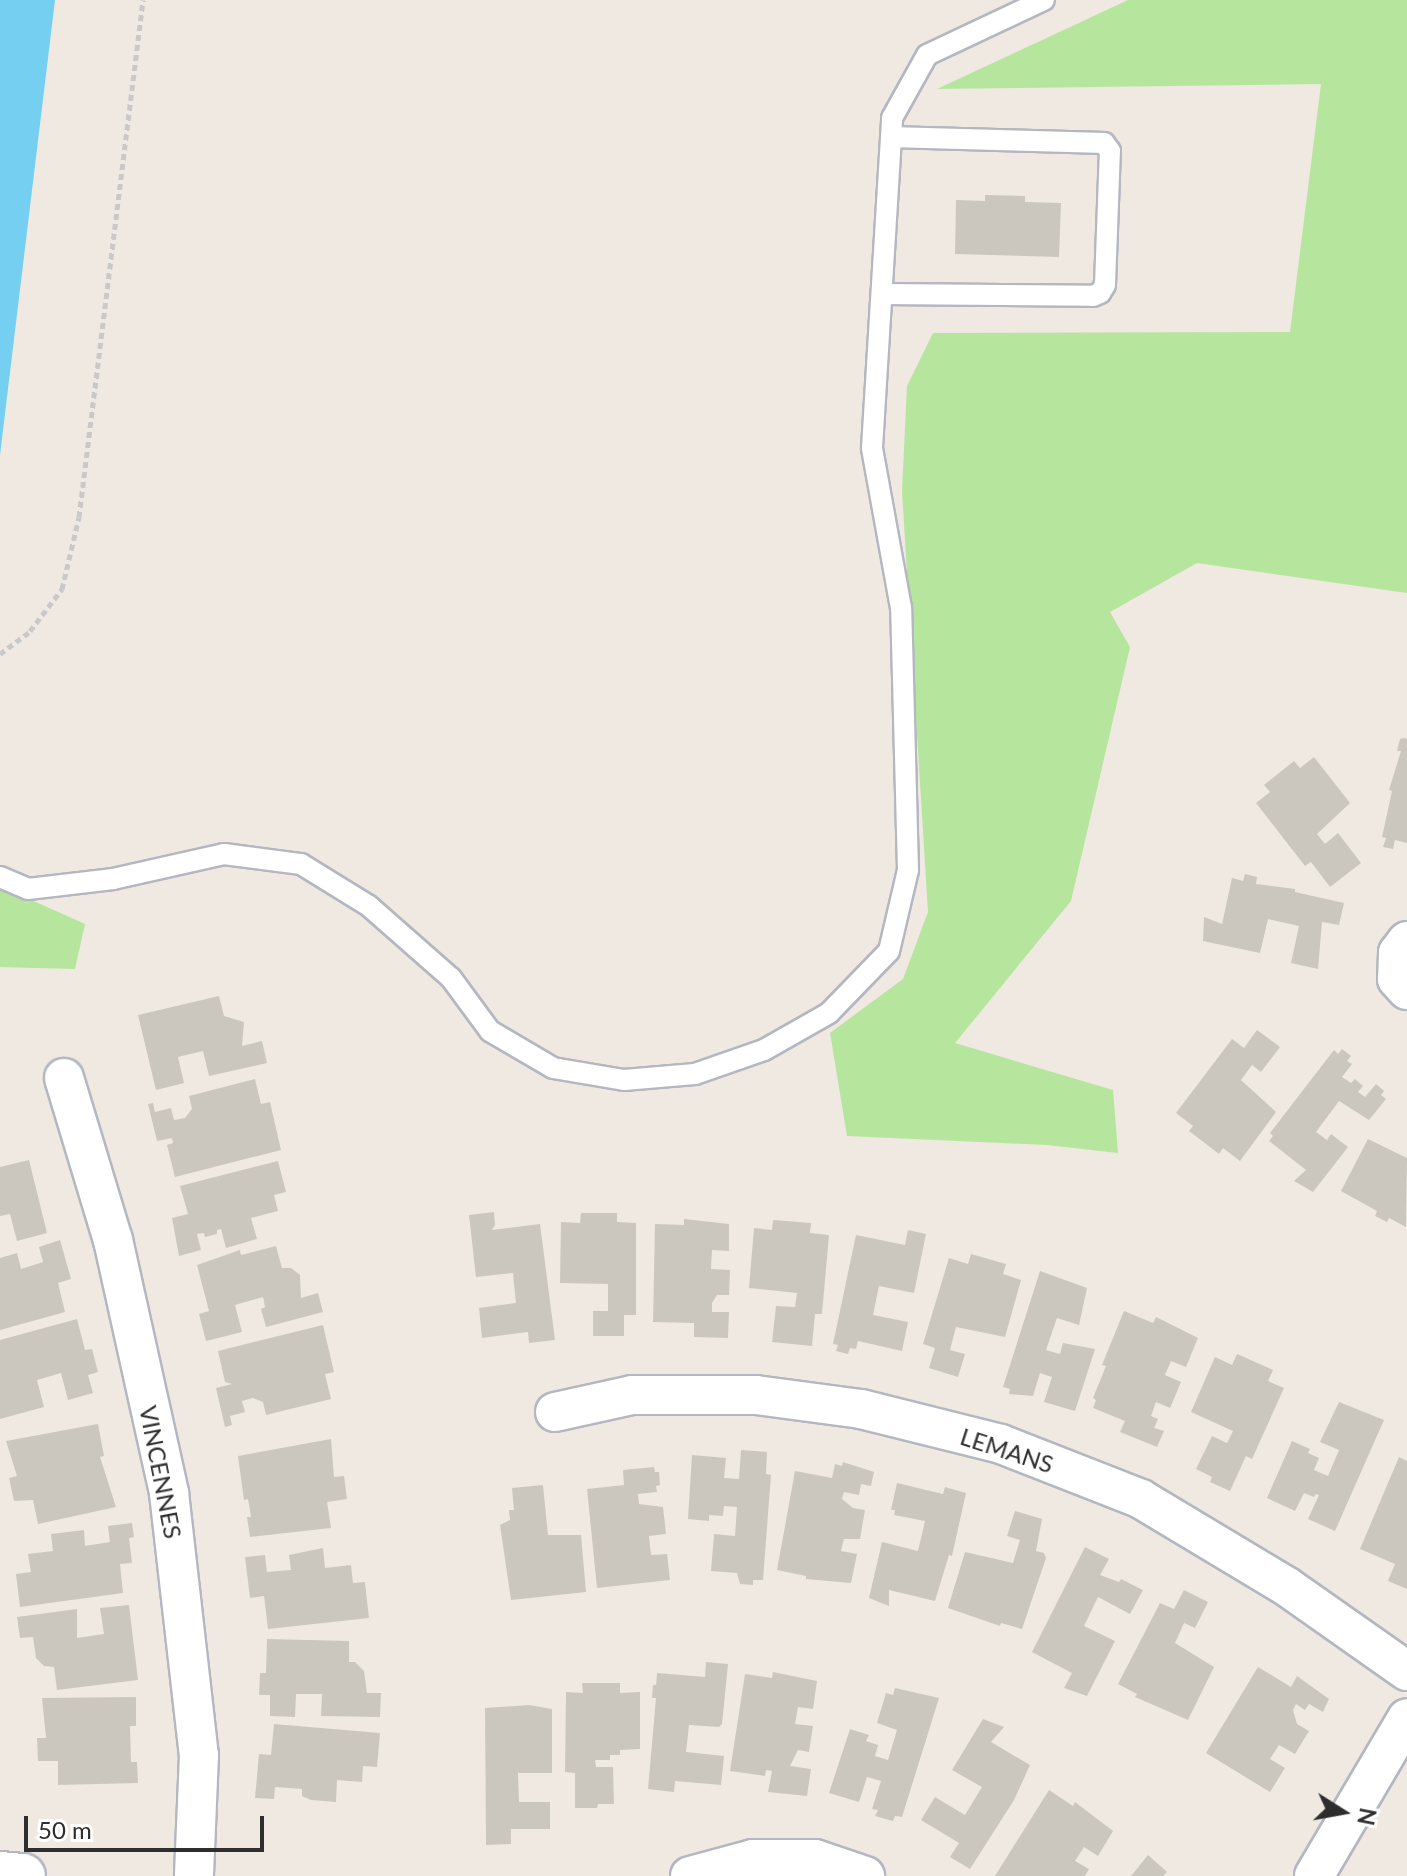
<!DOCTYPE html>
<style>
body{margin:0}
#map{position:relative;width:1407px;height:1876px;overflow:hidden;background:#efe9e1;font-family:Lato,sans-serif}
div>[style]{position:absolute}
.green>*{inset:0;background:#b6e59e}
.water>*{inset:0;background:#75cff0}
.building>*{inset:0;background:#cbc7bf}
.path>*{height:5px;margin-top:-2.5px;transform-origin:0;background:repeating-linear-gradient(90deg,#c9c9c9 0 6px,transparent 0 10px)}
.roads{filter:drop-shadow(2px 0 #b4b7c1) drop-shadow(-2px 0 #b4b7c1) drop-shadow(0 2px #b4b7c1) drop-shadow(0 -2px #b4b7c1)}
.service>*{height:20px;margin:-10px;padding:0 10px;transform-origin:10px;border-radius:10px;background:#fff}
.minor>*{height:38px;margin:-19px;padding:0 19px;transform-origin:19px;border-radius:19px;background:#fff}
.tertiary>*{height:44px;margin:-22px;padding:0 22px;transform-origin:22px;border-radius:22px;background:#fff}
span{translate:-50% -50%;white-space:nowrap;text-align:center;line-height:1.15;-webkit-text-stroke:8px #fff;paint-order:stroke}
.street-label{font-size:24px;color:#2e2e2e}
.north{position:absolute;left:1303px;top:1772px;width:80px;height:80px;-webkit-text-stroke:6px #fff;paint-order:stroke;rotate:101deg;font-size:22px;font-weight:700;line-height:32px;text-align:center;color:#2e2e2e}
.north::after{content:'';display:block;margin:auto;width:28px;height:36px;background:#2e2e2e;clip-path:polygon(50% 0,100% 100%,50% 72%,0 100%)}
.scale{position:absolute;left:24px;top:1816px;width:240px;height:36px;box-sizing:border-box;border:4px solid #2e2e2e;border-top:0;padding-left:10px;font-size:24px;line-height:28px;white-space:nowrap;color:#2e2e2e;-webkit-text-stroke:6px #fff;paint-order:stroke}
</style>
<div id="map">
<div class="green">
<i style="clip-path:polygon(1128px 0,1407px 0,1407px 593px,1197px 563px,1110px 612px,1130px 647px,1071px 901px,955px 1043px,1113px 1090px,1118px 1153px,1047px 1145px,847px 1136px,830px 1033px,903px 979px,928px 912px,902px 491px,907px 386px,933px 333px,1290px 332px,1321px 84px,937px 89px)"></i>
<i style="clip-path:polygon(0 886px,85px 924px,75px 969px,0 967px)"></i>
</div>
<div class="water">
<i style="clip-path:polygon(0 0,55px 0,0 455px)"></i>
</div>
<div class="building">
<i style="clip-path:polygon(985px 195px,1025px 196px,1025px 202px,1061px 203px,1059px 257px,955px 254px,956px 200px,985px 201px)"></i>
<i style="clip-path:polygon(1404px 738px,1407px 739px,1407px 843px,1395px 840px,1393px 849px,1383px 847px,1386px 838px,1382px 837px,1392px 791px,1389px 790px,1401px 751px,1397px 751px,1400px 739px)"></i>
<i style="clip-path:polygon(1314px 757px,1350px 803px,1317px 834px,1325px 844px,1338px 833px,1361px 863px,1330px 887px,1311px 862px,1305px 866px,1256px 803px,1270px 792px,1264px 785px,1294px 761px,1300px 768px)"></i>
<i style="clip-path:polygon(1245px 874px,1257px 877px,1256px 884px,1295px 889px,1295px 892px,1344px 903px,1339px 925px,1322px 922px,1318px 969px,1291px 963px,1299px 926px,1268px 919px,1260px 953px,1203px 941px,1204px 917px,1222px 924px,1232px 878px,1243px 881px)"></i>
<i style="clip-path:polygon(219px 996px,224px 1016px,244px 1022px,242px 1046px,262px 1041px,267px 1063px,209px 1076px,203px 1051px,178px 1057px,184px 1083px,156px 1090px,138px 1015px)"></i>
<i style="clip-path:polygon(1257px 1030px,1280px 1047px,1261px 1072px,1252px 1065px,1241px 1080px,1276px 1112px,1240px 1161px,1223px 1148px,1219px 1154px,1189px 1131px,1193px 1126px,1176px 1113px,1232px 1039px,1244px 1048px)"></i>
<i style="clip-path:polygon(1342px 1049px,1351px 1056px,1347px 1061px,1352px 1064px,1342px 1077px,1351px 1083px,1355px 1079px,1363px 1086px,1358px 1092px,1365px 1097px,1376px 1084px,1384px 1091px,1381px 1095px,1386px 1099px,1369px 1120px,1339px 1101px,1316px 1132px,1327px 1140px,1331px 1134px,1348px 1147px,1313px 1192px,1294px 1181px,1306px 1170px,1269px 1141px,1273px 1136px,1270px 1133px,1334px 1050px,1338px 1054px)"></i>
<i style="clip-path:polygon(255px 1079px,261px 1104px,270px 1102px,281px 1150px,175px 1177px,167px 1145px,173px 1143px,172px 1138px,157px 1141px,148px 1104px,153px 1103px,155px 1112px,171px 1108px,174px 1120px,185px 1118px,192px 1109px,189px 1096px)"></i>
<i style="clip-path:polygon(1368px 1139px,1407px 1158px,1406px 1227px,1389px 1218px,1387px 1222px,1375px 1216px,1377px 1211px,1341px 1191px)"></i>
<i style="clip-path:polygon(29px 1160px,47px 1233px,17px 1241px,10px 1214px,0 1216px,0 1167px)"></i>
<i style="clip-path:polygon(278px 1161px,286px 1192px,274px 1195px,278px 1211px,251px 1218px,257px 1239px,226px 1248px,221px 1229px,217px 1230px,217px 1234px,205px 1237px,204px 1233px,197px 1234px,201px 1250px,179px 1256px,172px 1218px,188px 1214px,180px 1186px)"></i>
<i style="clip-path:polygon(494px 1212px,495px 1225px,492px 1230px,540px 1224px,555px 1340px,529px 1343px,528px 1332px,482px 1338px,479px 1308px,516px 1303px,513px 1273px,476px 1277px,469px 1215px)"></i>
<i style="clip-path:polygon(581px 1213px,617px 1213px,617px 1222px,636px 1223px,636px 1315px,624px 1315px,624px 1336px,593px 1336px,593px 1311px,608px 1311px,608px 1284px,560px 1283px,561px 1222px,580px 1223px)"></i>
<i style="clip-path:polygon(684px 1219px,729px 1224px,729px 1251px,712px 1250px,711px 1269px,730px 1270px,729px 1295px,717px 1295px,712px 1303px,712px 1312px,729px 1312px,728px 1338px,694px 1337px,694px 1323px,653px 1322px,655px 1224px,684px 1225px)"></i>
<i style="clip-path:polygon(773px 1220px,811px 1223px,810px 1233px,829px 1235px,822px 1314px,815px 1314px,812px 1346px,772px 1342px,776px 1306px,795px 1307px,797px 1293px,749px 1288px,754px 1228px,772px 1230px)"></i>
<i style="clip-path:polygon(908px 1230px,926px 1234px,914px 1293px,879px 1286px,873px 1315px,908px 1322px,902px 1351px,858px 1341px,856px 1349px,850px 1348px,848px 1354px,836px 1351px,838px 1345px,833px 1344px,856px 1235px,905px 1245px)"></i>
<i style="clip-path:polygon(60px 1240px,71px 1279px,58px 1283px,65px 1312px,0 1330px,0 1258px,17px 1253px,21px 1269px,43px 1262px,39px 1247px)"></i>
<i style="clip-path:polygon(276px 1246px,282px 1268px,291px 1268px,300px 1275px,301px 1298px,318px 1293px,323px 1312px,266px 1327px,261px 1309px,265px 1307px,263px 1297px,235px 1305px,242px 1332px,206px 1341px,199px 1314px,209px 1311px,197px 1265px,240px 1250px,241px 1255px)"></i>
<i style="clip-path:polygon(971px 1254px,1006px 1264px,1003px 1274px,1021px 1280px,1005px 1337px,956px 1327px,950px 1350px,965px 1354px,958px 1377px,929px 1368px,935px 1348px,923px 1344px,949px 1258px,968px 1264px)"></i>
<i style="clip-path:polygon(1040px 1271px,1087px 1288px,1079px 1325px,1057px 1318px,1046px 1350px,1060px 1354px,1063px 1343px,1095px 1349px,1075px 1411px,1044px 1402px,1052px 1377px,1040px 1373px,1033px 1396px,1009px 1394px,1010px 1389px,1003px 1387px)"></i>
<i style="clip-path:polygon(1124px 1311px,1153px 1323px,1156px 1317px,1198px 1338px,1186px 1367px,1171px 1361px,1165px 1375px,1181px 1382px,1170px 1408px,1156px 1402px,1151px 1416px,1158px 1419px,1154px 1428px,1164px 1431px,1157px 1447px,1120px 1432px,1125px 1421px,1093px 1408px,1096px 1400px,1093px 1398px,1106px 1366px,1102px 1365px)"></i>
<i style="clip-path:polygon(77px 1319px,85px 1350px,92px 1349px,98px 1372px,88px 1375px,93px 1393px,68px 1400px,61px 1373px,37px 1380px,44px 1407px,0 1419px,0 1340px)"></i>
<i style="clip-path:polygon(323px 1325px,334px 1372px,325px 1374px,331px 1399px,266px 1415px,263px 1402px,253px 1398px,242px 1401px,245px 1412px,230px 1416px,232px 1425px,225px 1427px,216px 1388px,232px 1384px,225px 1382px,218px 1351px)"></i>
<i style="clip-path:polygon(1237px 1354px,1273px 1370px,1268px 1381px,1284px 1388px,1252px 1459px,1246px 1456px,1230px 1491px,1210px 1482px,1212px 1477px,1196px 1469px,1212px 1436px,1227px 1443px,1233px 1431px,1191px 1412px,1215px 1357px,1232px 1365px)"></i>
<i style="clip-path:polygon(1339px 1402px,1384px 1420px,1335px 1531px,1308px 1519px,1319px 1495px,1316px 1494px,1314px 1497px,1304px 1493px,1295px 1511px,1267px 1498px,1292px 1441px,1310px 1449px,1308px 1453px,1319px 1458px,1314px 1470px,1328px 1476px,1339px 1450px,1320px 1442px)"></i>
<i style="clip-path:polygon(98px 1424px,104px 1456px,100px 1457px,116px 1507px,38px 1524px,33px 1500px,14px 1501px,9px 1478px,17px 1476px,6px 1441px)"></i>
<i style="clip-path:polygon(331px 1439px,334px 1477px,344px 1476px,347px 1499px,327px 1502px,331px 1528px,250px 1537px,247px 1517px,251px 1517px,248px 1499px,244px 1500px,238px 1456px)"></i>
<i style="clip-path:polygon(741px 1450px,767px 1452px,766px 1474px,771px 1475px,763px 1580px,753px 1580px,753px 1585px,740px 1584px,737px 1573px,711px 1571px,714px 1534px,735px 1536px,737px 1507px,724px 1506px,723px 1516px,709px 1515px,709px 1521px,688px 1519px,692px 1455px,726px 1458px,724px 1478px,739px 1479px)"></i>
<i style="clip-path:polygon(1399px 1457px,1407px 1461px,1407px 1589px,1388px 1581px,1395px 1564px,1360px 1549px)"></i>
<i style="clip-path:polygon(843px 1462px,874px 1472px,871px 1486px,861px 1484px,859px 1495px,844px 1492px,842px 1499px,853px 1508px,865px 1510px,860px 1539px,844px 1539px,841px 1551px,857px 1554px,851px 1583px,806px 1579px,806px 1576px,777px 1570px,795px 1471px,832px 1478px,835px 1464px,842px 1466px)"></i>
<i style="clip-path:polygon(654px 1467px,655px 1472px,659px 1472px,660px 1485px,656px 1486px,657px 1492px,638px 1494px,639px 1504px,663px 1507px,666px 1534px,649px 1536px,651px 1555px,667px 1554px,670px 1580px,597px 1588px,587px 1489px,624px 1485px,623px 1470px)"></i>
<i style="clip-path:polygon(897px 1483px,943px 1494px,945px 1487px,966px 1493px,952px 1556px,949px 1555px,935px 1601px,889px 1590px,889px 1606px,869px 1598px,882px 1542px,918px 1551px,925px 1521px,894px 1515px,895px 1510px,891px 1510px)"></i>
<i style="clip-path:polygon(543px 1485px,548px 1535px,581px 1535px,586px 1592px,511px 1600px,500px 1525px,510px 1520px,509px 1510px,514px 1510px,512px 1488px)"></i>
<i style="clip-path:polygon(1015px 1511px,1042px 1519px,1036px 1551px,1044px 1553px,1046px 1558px,1022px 1629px,1001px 1623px,1000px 1626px,948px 1608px,965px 1552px,1013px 1563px,1020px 1540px,1007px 1536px)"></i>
<i style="clip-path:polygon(132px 1523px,134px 1537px,129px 1538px,132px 1563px,120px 1564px,123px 1593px,20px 1607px,16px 1574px,31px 1572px,28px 1554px,53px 1551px,51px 1534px,84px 1530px,85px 1546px,110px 1542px,108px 1526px)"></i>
<i style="clip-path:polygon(1085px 1547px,1109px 1559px,1100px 1575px,1119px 1582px,1121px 1579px,1143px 1590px,1130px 1614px,1098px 1597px,1084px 1626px,1115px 1641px,1087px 1696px,1064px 1688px,1072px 1673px,1032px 1652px)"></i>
<i style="clip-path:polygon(323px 1548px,325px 1568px,351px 1565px,353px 1583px,365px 1582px,369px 1618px,268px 1629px,264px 1596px,250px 1598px,245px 1557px,265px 1555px,267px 1572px,291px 1570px,289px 1555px)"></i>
<i style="clip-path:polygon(1184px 1590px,1208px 1602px,1195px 1628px,1184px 1623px,1175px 1643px,1214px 1667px,1188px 1720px,1135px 1697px,1137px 1694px,1118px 1684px,1160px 1603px,1174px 1609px)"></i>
<i style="clip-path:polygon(129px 1605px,138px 1680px,57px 1690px,54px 1667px,44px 1666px,36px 1658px,33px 1637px,20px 1638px,17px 1617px,77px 1609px,77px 1638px,104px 1634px,100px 1608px)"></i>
<i style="clip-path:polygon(267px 1639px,349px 1641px,349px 1662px,355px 1662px,364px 1671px,367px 1693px,381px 1693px,380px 1717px,321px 1716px,322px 1694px,296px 1694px,295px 1717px,270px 1716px,270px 1695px,259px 1695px,260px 1673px,266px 1673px)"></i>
<i style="clip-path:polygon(706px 1662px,728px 1664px,722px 1724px,719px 1727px,689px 1725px,686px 1752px,724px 1756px,721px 1785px,675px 1781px,674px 1792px,648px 1789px,656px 1698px,652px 1698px,653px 1685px,656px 1685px,657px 1673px,705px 1677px)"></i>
<i style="clip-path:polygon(1258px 1667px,1291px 1687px,1297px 1676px,1329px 1699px,1323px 1712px,1309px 1704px,1305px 1710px,1296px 1704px,1293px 1710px,1297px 1724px,1309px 1731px,1295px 1754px,1279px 1745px,1270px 1759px,1285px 1768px,1270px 1792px,1206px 1753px)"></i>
<i style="clip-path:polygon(773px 1672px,817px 1681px,813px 1709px,798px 1707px,795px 1724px,813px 1726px,809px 1752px,798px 1750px,790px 1766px,811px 1769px,807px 1796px,768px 1792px,772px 1771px,766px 1770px,765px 1776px,730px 1771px,745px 1674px,772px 1678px)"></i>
<i style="clip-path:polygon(582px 1683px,620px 1683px,620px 1693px,640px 1692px,640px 1749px,620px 1750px,620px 1755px,610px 1755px,610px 1760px,595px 1760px,596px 1767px,613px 1767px,614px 1804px,598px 1804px,597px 1808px,575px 1808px,575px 1773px,565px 1772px,566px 1692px,583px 1693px)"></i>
<i style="clip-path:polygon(895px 1688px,939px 1698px,902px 1817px,895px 1816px,893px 1821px,875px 1816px,878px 1810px,872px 1809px,881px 1781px,867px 1777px,859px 1802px,829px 1793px,850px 1729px,869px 1735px,866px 1741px,878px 1745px,875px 1756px,888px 1760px,897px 1730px,877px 1723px,886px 1693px,893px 1695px)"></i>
<i style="clip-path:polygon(136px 1697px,136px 1726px,130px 1726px,131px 1762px,137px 1762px,138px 1783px,58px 1785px,58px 1761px,38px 1761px,37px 1738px,46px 1738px,42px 1698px)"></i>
<i style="clip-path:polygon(529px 1705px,552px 1709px,552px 1773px,518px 1773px,519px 1802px,550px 1802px,550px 1829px,511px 1829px,511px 1844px,486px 1845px,485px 1708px)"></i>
<i style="clip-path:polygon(983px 1719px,1004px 1727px,991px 1742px,1030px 1765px,1014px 1800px,970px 1869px,950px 1857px,959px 1843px,921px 1820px,935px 1797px,965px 1815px,982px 1787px,952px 1770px)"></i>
<i style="clip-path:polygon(274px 1724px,380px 1733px,377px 1767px,363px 1766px,362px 1782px,337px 1780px,336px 1802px,311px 1800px,302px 1796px,302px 1789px,275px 1787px,274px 1799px,255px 1798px,259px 1754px,271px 1755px)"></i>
<i style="clip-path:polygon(1049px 1790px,1073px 1806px,1075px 1802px,1113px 1831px,1098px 1856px,1084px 1847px,1075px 1861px,1089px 1869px,1085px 1876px,995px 1876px)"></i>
<i style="clip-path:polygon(1148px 1855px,1167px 1872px,1163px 1876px,1131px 1876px)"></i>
</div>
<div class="path">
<i style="left:0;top:654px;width:38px;rotate:-37deg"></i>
<i style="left:30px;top:631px;width:53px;rotate:-52.7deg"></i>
<i style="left:62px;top:589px;width:74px;rotate:-76.7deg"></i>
<i style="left:79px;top:517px;width:521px;rotate:-82.94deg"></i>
</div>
<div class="roads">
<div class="service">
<i style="left:882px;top:294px;width:211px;rotate:0.5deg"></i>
<i style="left:1093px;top:296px;width:8px;rotate:-23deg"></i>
<i style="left:1100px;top:293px;width:9px;rotate:-58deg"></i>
<i style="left:1105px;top:285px;width:134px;rotate:-87.9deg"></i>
<i style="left:1110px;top:151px;width:10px;rotate:-127deg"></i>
<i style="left:1104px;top:143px;width:213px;rotate:-178.4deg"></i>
<i style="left:0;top:877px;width:30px;rotate:23deg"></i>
<i style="left:28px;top:889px;width:86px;rotate:-6.7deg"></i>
<i style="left:113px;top:879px;width:114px;rotate:-12.7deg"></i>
<i style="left:224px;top:854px;width:78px;rotate:7.4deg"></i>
<i style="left:301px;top:864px;width:80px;rotate:31.7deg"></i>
<i style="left:369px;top:906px;width:109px;rotate:41.3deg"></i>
<i style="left:451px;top:978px;width:66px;rotate:53.7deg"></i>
<i style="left:490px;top:1031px;width:73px;rotate:30.4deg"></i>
<i style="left:553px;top:1068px;width:72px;rotate:9.6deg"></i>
<i style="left:624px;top:1080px;width:71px;rotate:-4.8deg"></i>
<i style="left:695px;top:1074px;width:73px;rotate:-19.2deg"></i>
<i style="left:764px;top:1050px;width:75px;rotate:-29.6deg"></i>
<i style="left:829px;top:1013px;width:86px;rotate:-45.9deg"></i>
<i style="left:889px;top:951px;width:83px;rotate:-76.8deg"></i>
<i style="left:908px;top:870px;width:262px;rotate:-91.5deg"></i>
<i style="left:901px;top:608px;width:163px;rotate:-100.3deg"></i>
<i style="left:872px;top:448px;width:331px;rotate:-86.5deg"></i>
<i style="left:892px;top:118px;width:72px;rotate:-60.9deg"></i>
<i style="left:927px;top:55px;width:129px;rotate:-25.2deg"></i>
</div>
<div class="minor">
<i style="left:1407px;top:941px;width:15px;rotate:127deg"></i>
<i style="left:1398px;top:953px;width:26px;rotate:92deg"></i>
<i style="left:1397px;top:979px;width:15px;rotate:48deg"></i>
<i style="left:64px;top:1078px;width:169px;rotate:73.2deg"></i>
<i style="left:113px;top:1240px;width:259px;rotate:77.5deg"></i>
<i style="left:169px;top:1493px;width:264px;rotate:83.5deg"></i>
<i style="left:199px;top:1755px;width:121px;rotate:92.4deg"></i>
<i style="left:555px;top:1412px;width:79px;rotate:-12.4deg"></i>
<i style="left:632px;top:1395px;width:124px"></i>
<i style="left:756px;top:1395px;width:106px;rotate:7.6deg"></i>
<i style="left:861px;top:1409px;width:144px;rotate:14deg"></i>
<i style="left:1001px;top:1444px;width:150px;rotate:21.4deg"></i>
<i style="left:1141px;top:1499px;width:169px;rotate:31deg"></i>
<i style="left:1286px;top:1586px;width:148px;rotate:35.1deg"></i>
<i style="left:690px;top:1876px;width:65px;rotate:-15.1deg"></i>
<i style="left:753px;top:1859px;width:62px"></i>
<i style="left:815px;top:1859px;width:53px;rotate:18.8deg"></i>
<i style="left:1314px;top:1876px;width:183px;rotate:-59.5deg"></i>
</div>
<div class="tertiary">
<i style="left:0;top:1874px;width:23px;rotate:5deg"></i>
</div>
</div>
<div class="street-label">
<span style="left:1007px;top:1450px;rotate:18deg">LEMANS</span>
<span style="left:161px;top:1472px;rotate:79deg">VINCENNES</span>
</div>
<div class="north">N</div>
<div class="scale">50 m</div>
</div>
